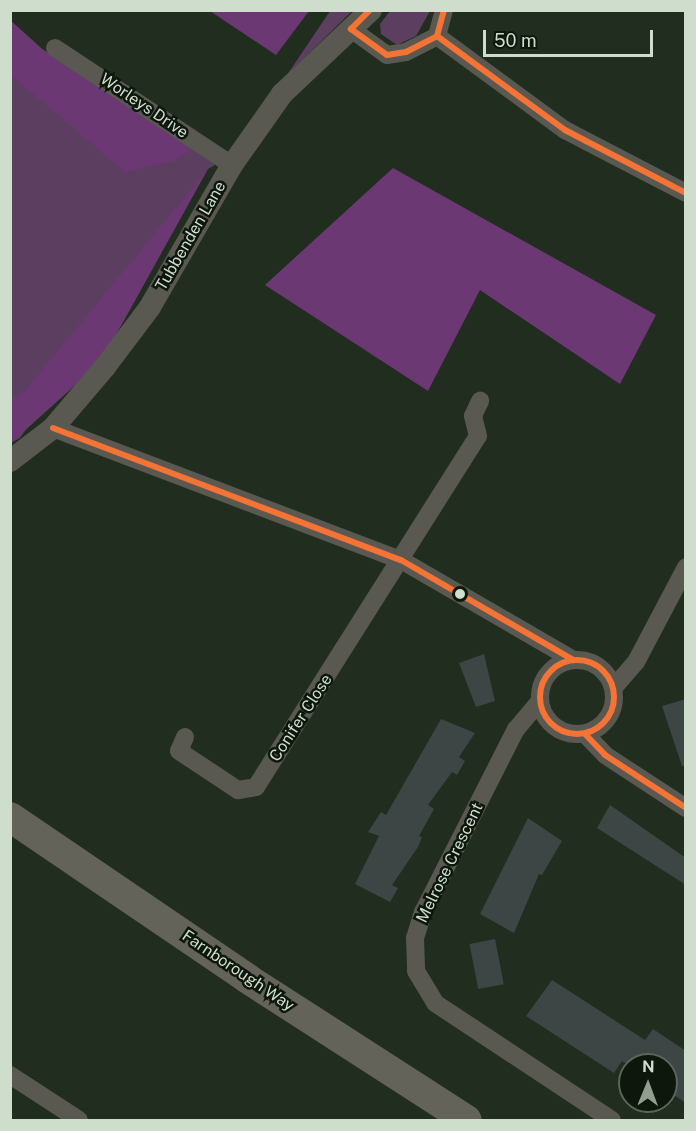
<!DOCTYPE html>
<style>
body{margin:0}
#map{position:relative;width:696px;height:1131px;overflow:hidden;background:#202d1f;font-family:"Public Sans",sans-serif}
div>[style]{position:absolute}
.green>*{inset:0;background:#5c3e60}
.forest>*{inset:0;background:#6c3874}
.building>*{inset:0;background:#3d4644;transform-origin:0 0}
.minor>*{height:18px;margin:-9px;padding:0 9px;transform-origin:9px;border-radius:9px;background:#595851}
.minor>.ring{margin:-9px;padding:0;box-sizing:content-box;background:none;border:18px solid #595851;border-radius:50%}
.tertiary>*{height:22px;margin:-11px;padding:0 11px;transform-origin:11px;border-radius:11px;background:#595851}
.trunk>*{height:30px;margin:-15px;padding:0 15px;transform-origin:15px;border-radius:15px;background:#63635a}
.bus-1>*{height:6px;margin:-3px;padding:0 3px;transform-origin:3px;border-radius:3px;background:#f57335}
.bus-1>.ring{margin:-3px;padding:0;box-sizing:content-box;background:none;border:6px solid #f57335;border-radius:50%}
.dots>*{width:16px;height:16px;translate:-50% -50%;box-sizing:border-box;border:3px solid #0d170c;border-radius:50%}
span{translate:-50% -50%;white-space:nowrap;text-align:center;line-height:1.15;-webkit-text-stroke:5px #0d170c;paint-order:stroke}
.street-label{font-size:16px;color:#cfddcd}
.frame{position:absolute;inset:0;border:12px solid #cfddcd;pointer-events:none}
.north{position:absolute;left:618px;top:1053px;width:60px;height:60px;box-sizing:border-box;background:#0d170c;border:2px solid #5b6659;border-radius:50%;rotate:1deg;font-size:16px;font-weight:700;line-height:24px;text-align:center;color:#cfddcd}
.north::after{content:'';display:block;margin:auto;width:21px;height:27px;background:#929f90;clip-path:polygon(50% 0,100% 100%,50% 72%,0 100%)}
.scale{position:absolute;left:483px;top:30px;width:170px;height:27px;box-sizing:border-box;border:3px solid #cfddcd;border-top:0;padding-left:8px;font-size:18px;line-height:21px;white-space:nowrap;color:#cfddcd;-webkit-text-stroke:4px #0d170c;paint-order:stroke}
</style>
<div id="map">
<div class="green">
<i style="clip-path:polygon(330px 11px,352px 11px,287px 75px)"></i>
<i style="clip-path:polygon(390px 11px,430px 11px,416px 36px,397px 45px,381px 34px,380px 24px)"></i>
<i style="clip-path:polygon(10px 20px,42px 49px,207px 156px,215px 165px,208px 169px,20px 438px,11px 443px)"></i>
</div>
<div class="forest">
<i style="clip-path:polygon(210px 11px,309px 11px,276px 55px)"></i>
<i style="clip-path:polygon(10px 20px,42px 49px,193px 148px,173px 161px,125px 172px,11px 75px)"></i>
<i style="clip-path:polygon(393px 168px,656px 315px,620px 384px,480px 290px,428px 391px,265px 285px)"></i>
<i style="clip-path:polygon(208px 169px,101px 362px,11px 443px,11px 400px,23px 393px)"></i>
</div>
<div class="building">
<i style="clip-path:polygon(484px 654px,495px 701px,476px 707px,459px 663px)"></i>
<i style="clip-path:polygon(686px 699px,686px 766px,682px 766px,662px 706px)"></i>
<i style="clip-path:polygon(441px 719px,475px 733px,459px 757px,465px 761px,457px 775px,452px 772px,428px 805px,434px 809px,419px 836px,422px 837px,418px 847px,392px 885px,398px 888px,390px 902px,355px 884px,379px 836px,368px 832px,381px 812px,386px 815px)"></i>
<i style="clip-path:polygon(610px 805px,686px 858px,686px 885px,597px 828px)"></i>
<i style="clip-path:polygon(528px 818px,562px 841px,542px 875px,539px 874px,514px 933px,480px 914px)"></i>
<i style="left:495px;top:939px;width:46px;height:26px;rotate:79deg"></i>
<i style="clip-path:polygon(552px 980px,645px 1040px,653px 1029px,686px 1051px,686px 1103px,666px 1090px,666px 1065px,628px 1065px,622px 1061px,614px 1073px,526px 1016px)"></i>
</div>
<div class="minor">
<i style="left:351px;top:29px;width:44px;rotate:35.8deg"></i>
<i style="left:387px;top:55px;width:19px;rotate:-9deg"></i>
<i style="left:406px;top:52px;width:35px;rotate:-27deg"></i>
<i style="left:437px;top:36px;width:27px;rotate:-75deg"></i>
<i style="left:437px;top:36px;width:159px;rotate:36.3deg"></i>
<i style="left:565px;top:130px;width:136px;rotate:27.5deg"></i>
<i style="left:55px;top:48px;width:212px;rotate:33.5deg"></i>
<i style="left:53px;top:428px;width:372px;rotate:20.8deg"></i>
<i style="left:401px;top:560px;width:198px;rotate:30.1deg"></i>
<i class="ring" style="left:540px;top:660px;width:56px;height:56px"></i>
<i style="left:615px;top:686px;width:32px;rotate:-49deg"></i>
<i style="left:636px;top:662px;width:107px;rotate:-62.2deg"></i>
<i style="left:539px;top:702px;width:35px;rotate:130deg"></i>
<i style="left:516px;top:729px;width:205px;rotate:116.9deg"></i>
<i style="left:423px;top:912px;width:27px;rotate:107deg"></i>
<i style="left:415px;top:938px;width:33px;rotate:88deg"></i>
<i style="left:416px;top:971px;width:37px;rotate:59deg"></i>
<i style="left:435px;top:1003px;width:212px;rotate:33.5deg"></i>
<i style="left:585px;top:734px;width:29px;rotate:46deg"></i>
<i style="left:605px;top:755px;width:97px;rotate:33.2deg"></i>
<i style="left:185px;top:737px;width:15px;rotate:113deg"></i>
<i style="left:179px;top:751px;width:71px;rotate:33.5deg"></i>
<i style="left:238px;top:790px;width:18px;rotate:-9deg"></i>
<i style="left:256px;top:787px;width:415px;rotate:-57.7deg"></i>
<i style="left:478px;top:436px;width:21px;rotate:-104deg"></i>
<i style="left:473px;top:416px;width:17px;rotate:-65deg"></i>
<i style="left:10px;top:1075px;width:82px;rotate:33.1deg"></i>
</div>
<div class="tertiary">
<i style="left:10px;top:461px;width:54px;rotate:-37.5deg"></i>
<i style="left:53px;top:428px;width:80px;rotate:-49.6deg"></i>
<i style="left:105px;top:367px;width:75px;rotate:-53.1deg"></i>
<i style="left:150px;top:307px;width:164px;rotate:-60deg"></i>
<i style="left:232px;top:165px;width:87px;rotate:-54.8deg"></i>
<i style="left:282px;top:94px;width:122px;rotate:-43.3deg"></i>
</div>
<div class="trunk">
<i style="left:10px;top:817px;width:288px;rotate:34.2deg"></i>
<i style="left:248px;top:979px;width:260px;rotate:32.8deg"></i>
</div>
<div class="bus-1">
<i style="left:370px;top:10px;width:27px;rotate:135deg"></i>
<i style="left:351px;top:29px;width:44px;rotate:35.8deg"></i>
<i style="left:387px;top:55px;width:19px;rotate:-9deg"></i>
<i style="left:406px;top:52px;width:35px;rotate:-27deg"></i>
<i style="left:437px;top:36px;width:27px;rotate:-75deg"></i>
<i style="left:437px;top:36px;width:159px;rotate:36.3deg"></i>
<i style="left:565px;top:130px;width:136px;rotate:27.5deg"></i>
<i style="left:53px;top:428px;width:372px;rotate:20.8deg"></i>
<i style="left:401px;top:560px;width:198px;rotate:30.1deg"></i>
<i class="ring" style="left:540px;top:660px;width:68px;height:68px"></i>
<i style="left:585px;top:734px;width:29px;rotate:46deg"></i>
<i style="left:605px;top:755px;width:97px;rotate:33.2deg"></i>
</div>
<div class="dots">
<i style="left:460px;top:594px;background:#cfddcd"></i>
</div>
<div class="street-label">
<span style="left:144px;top:106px;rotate:34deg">Worleys Drive</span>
<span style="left:191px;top:236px;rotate:-60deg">Tubbenden Lane</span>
<span style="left:301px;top:718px;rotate:-57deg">Conifer Close</span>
<span style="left:450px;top:863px;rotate:-64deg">Melrose Crescent</span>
<span style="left:238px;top:971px;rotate:34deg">Farnborough Way</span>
</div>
<div class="frame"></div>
<div class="north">N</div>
<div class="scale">50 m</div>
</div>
